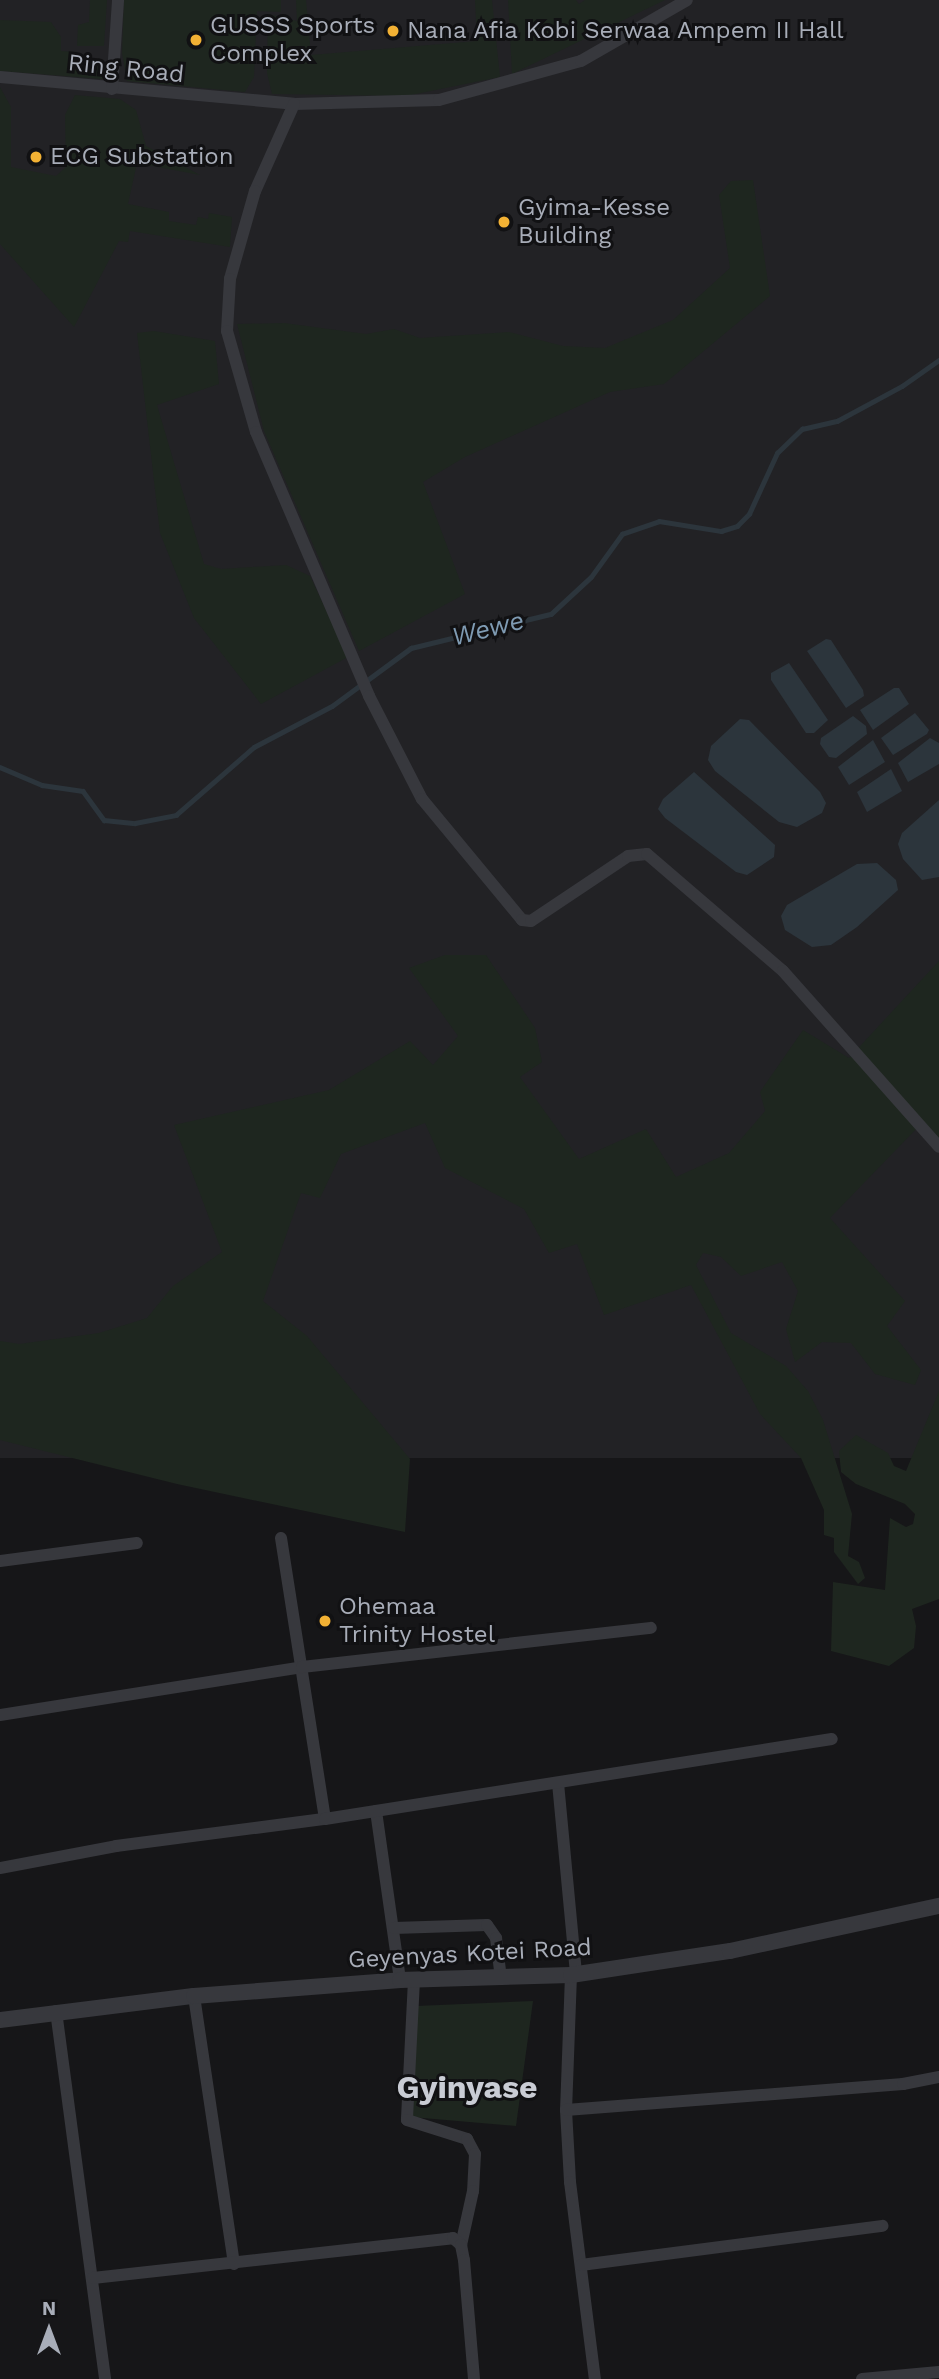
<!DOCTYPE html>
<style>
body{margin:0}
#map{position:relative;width:939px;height:2379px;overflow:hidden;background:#161618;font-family:"Work Sans",sans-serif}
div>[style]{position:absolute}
.built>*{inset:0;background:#222225;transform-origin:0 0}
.green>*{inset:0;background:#1e261f}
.water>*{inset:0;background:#2c353c}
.stream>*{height:4.5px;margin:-2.25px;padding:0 2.25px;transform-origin:2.25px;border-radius:2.25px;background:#2c353c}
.minor>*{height:12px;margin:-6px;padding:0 6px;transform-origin:6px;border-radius:6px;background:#37383d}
.tertiary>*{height:16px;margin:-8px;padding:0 8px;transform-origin:8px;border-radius:8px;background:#37383d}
.dots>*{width:19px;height:19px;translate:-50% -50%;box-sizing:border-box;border:4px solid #111113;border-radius:50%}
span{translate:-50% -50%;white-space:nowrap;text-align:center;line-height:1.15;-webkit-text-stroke:6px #111113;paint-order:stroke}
.poi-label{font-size:24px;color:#a8adb8}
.left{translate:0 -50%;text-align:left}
.street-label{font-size:24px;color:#a8adb8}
.water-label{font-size:26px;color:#7f9bb3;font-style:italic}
.district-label{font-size:32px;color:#c9ccd4;font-weight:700}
.north{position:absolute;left:14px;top:2295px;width:70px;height:70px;-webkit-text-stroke:5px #111113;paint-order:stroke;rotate:0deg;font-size:19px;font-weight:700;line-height:28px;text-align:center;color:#a8adb8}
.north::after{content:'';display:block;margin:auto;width:24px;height:32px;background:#a8adb8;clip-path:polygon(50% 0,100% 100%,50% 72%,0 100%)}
</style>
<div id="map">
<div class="built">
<i style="left:0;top:0;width:939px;height:1458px"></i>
</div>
<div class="green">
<i style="clip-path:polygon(90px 0,107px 0,104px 46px,77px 46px,78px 25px,89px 22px)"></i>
<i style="clip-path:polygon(124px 0,281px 0,281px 12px,257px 11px,254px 77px,245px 92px,127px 81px,122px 53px)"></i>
<i style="clip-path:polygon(296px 0,306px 0,311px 55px,477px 41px,475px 0,492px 0,500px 77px,406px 96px,272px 94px,267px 73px,268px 14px,297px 21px)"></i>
<i style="clip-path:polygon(508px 0,576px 0,579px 4px,585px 0,665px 0,512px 74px)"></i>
<i style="clip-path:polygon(0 20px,51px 22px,61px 37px,61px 51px,77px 52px,78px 65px,104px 67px,103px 79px,0 71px)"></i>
<i style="clip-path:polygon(0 87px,11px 107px,11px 167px,56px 176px,66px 167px,65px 115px,75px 95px,120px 99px,136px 110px,146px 146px,200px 175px,137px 163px,128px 204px,169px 212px,169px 221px,196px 225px,198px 217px,208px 219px,209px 213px,232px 217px,230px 247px,130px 231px,128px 242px,119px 241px,74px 327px,0 244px)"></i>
<i style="clip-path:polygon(753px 180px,770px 296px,664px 384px,610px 392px,465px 457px,423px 482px,465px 594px,359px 651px,264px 431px,237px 324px,284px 323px,366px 334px,394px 329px,420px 338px,509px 332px,563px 346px,605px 348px,673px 320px,730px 268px,719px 195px,731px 181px)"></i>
<i style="clip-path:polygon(154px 331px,215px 341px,219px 384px,157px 405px,204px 564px,221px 569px,286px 565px,310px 576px,348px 657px,261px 704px,194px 618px,160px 533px,137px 333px)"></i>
<i style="clip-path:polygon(445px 955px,486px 955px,535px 1028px,542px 1062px,520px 1077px,579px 1159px,646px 1129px,676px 1177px,729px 1153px,765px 1111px,760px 1092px,803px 1030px,849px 1058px,939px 961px,939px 1142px,922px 1123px,830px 1218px,905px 1301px,887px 1326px,921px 1370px,915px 1385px,875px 1374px,851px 1343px,822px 1342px,795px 1362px,786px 1329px,798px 1291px,782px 1262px,741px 1276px,721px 1257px,703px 1253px,696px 1265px,731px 1333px,786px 1366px,808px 1391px,823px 1420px,852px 1514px,848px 1556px,859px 1562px,865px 1578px,858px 1584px,834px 1552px,834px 1538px,824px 1535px,824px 1510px,801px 1458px,760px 1414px,691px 1285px,604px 1315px,577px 1244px,549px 1253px,524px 1209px,445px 1168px,425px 1123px,341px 1154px,320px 1198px,301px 1193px,263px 1301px,307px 1336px,410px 1459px,405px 1532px,177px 1484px,0 1440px,0 1341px,19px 1344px,99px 1333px,147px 1318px,173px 1286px,222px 1252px,174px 1125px,329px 1090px,410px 1041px,433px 1065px,458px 1036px,409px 968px)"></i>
<i style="clip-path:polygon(939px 1391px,939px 1599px,912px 1609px,916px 1626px,914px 1648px,889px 1666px,831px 1651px,833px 1582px,885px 1590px,890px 1518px,906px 1527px,913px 1524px,915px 1514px,905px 1504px,856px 1484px,841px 1472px,839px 1451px,856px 1435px,888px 1453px,894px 1466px,906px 1471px)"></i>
<i style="clip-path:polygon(533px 2001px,516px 2126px,411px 2117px,416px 2006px)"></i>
</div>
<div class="water">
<i style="clip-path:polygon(826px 639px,831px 640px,863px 690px,864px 696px,846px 708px,807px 651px)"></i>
<i style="clip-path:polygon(789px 663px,828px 720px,814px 733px,806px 733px,771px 680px,771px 673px)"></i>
<i style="clip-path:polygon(894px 688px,899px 688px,909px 704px,873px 730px,860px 710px)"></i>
<i style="clip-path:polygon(915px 713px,929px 730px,927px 734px,893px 755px,881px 738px)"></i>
<i style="clip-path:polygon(853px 716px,866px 726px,867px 734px,836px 758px,829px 757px,820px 744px,821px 738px)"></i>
<i style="clip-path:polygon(740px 719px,749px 720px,820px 792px,826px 803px,822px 813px,797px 827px,779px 822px,715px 771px,708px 760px,711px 746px)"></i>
<i style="clip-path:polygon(930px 738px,939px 743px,939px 764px,908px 782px,898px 763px)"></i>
<i style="clip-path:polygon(873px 740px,885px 762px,849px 785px,838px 767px)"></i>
<i style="clip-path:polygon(891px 769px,902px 791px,867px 812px,857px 792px)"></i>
<i style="clip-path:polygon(694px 772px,775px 845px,774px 857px,747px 875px,736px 872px,665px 818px,658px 809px,663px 799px)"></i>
<i style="clip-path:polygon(939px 800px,939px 877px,922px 880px,903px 859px,898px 844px,902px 833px)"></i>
<i style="clip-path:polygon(877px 863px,896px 880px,898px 890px,857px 927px,831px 945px,812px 947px,785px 930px,781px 916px,787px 905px,857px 864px)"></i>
</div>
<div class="stream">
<i style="left:0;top:767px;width:46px;rotate:23.2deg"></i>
<i style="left:42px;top:785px;width:41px;rotate:8.3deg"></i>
<i style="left:83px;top:791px;width:36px;rotate:54deg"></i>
<i style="left:104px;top:820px;width:31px;rotate:6deg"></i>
<i style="left:135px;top:823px;width:42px;rotate:-11deg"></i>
<i style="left:176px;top:815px;width:103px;rotate:-41.1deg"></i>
<i style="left:254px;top:747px;width:88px;rotate:-27.7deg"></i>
<i style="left:332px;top:706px;width:98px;rotate:-36.3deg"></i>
<i style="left:411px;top:648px;width:144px;rotate:-13.7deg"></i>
<i style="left:551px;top:614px;width:54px;rotate:-42.8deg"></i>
<i style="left:591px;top:577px;width:53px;rotate:-54.2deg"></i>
<i style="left:622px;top:534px;width:39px;rotate:-19deg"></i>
<i style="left:659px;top:521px;width:63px;rotate:9.2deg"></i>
<i style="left:721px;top:531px;width:17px;rotate:-17deg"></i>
<i style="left:737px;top:526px;width:17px;rotate:-45deg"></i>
<i style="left:749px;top:514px;width:67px;rotate:-65.3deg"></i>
<i style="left:777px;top:453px;width:35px;rotate:-44deg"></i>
<i style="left:802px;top:429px;width:36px;rotate:-13deg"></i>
<i style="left:837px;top:421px;width:74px;rotate:-28.3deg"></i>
<i style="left:902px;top:386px;width:45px;rotate:-35.1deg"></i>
</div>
<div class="minor">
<i style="left:0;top:77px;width:295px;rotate:5.2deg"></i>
<i style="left:294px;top:104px;width:145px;rotate:-1.6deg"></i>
<i style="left:439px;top:100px;width:147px;rotate:-15.4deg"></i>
<i style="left:581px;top:61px;width:122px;rotate:-29.9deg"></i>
<i style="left:112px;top:89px;width:89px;rotate:-86.1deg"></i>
<i style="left:294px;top:104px;width:95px;rotate:114.1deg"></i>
<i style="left:255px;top:191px;width:91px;rotate:105.9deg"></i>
<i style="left:230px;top:279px;width:52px;rotate:93.3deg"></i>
<i style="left:227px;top:331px;width:105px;rotate:74deg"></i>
<i style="left:256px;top:432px;width:287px;rotate:66.8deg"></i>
<i style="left:369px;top:696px;width:116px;rotate:62.8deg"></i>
<i style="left:422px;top:799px;width:157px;rotate:50.4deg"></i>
<i style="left:522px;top:920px;width:9px;rotate:6deg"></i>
<i style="left:531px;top:921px;width:117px;rotate:-33.8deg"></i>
<i style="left:628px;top:856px;width:19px;rotate:-6deg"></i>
<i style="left:647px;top:854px;width:179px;rotate:40.7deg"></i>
<i style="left:783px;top:971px;width:235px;rotate:48.4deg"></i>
<i style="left:281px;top:1538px;width:284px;rotate:81.1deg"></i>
<i style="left:0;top:1561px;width:138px;rotate:-7.5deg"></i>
<i style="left:0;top:1715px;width:306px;rotate:-9deg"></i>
<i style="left:302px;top:1667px;width:351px;rotate:-6.4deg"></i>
<i style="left:558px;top:1783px;width:192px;rotate:84.6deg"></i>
<i style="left:376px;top:1811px;width:171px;rotate:81.9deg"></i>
<i style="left:0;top:1868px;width:118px;rotate:-10.7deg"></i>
<i style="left:116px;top:1846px;width:211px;rotate:-7.4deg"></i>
<i style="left:325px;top:1819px;width:513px;rotate:-8.97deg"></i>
<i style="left:394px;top:1928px;width:93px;rotate:-1.8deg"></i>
<i style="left:487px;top:1925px;width:16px;rotate:55deg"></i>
<i style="left:496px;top:1938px;width:39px;rotate:83deg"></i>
<i style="left:571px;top:1975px;width:135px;rotate:92.1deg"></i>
<i style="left:566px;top:2110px;width:72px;rotate:86.8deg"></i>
<i style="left:570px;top:2182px;width:199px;rotate:82.8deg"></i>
<i style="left:414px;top:1980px;width:140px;rotate:92.9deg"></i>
<i style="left:407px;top:2120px;width:63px;rotate:17.6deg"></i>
<i style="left:467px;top:2139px;width:17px;rotate:62deg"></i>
<i style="left:475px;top:2154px;width:37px;rotate:93deg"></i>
<i style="left:473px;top:2191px;width:55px;rotate:102.5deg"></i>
<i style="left:194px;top:1996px;width:271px;rotate:81.5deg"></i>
<i style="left:56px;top:2011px;width:371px;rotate:82.4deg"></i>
<i style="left:566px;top:2110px;width:338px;rotate:-4.4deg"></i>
<i style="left:903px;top:2084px;width:37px;rotate:-11deg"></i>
<i style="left:581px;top:2265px;width:304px;rotate:-7.4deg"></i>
<i style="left:93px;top:2278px;width:362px;rotate:-6.3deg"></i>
<i style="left:453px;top:2238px;width:11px;rotate:41deg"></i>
<i style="left:461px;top:2245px;width:15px;rotate:79deg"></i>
<i style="left:464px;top:2260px;width:119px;rotate:85.2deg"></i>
<i style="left:862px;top:2379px;width:77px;rotate:-5.2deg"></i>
</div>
<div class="tertiary">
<i style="left:0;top:2020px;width:195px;rotate:-7.1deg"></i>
<i style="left:194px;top:1996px;width:207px;rotate:-4.4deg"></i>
<i style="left:400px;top:1980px;width:171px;rotate:-1.7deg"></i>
<i style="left:571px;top:1975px;width:161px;rotate:-8.6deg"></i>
<i style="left:730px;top:1951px;width:214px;rotate:-12.2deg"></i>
</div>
<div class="dots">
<i style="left:393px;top:31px;background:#f2b134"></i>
<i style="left:196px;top:40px;background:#f2b134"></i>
<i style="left:36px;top:157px;background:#f2b134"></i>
<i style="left:504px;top:222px;background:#f2b134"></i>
<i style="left:325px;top:1621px;background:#f2b134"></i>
</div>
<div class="poi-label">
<span class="left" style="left:210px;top:40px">GUSSS Sports<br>Complex</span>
<span class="left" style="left:407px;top:31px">Nana Afia Kobi Serwaa Ampem II Hall</span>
<span class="left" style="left:50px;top:157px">ECG Substation</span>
<span class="left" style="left:518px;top:222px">Gyima-Kesse<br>Building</span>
<span class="left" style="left:339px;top:1621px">Ohemaa<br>Trinity Hostel</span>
</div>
<div class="street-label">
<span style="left:126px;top:69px;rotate:6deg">Ring Road</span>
<span style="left:470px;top:1954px;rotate:-3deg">Geyenyas Kotei Road</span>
</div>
<div class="water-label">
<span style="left:488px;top:629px;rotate:-14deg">Wewe</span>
</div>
<div class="district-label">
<span style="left:467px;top:2087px">Gyinyase</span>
</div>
<div class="north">N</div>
</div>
